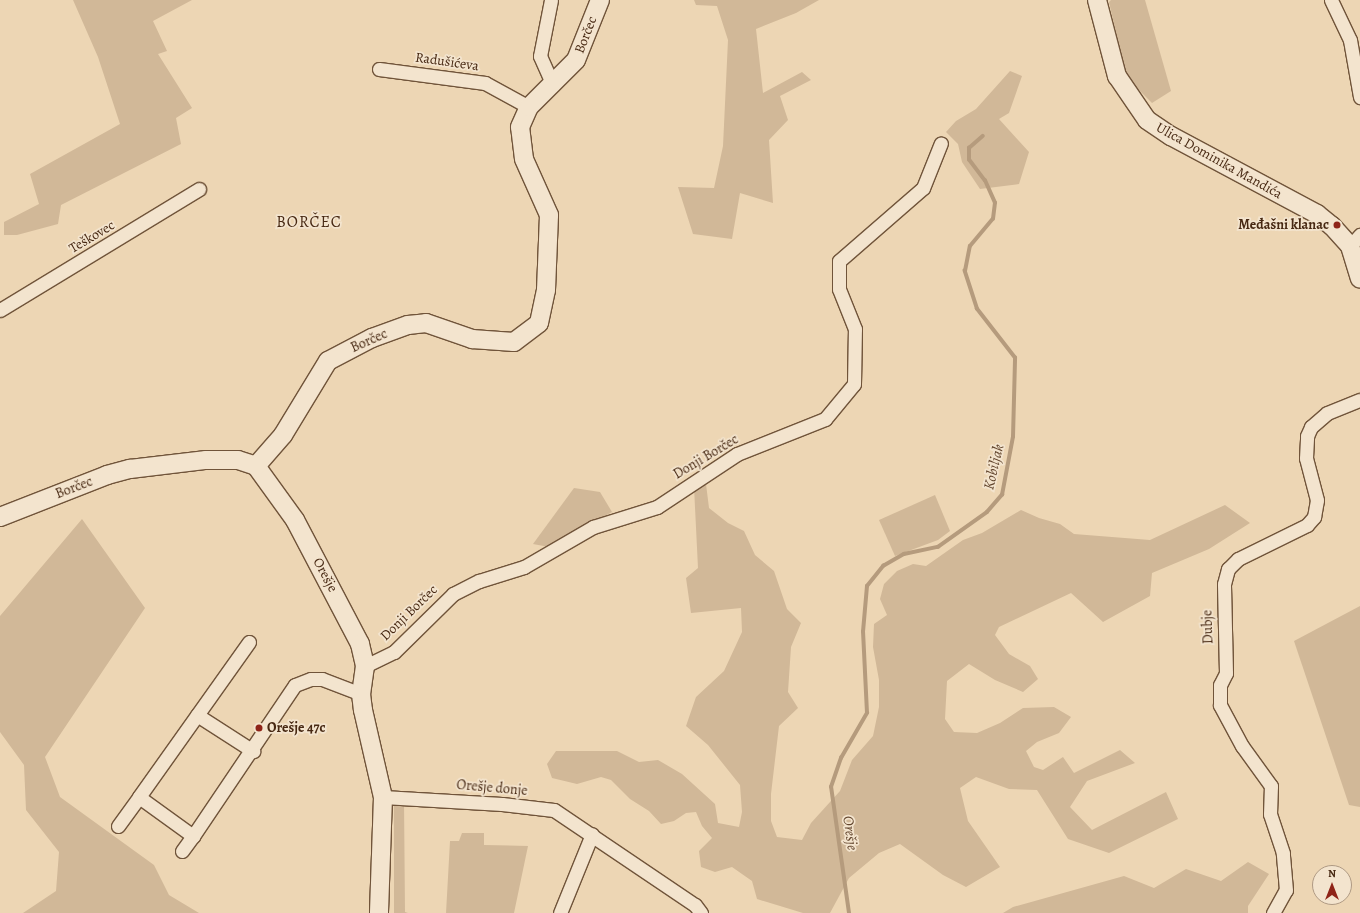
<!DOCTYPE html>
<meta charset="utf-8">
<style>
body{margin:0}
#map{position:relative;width:1360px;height:913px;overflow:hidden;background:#edd6b4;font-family:Alegreya,serif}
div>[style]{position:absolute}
.green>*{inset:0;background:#d1b898}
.stream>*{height:3.5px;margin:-1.75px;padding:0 1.75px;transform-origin:1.75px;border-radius:1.75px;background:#b59b7d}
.roads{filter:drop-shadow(1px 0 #70543a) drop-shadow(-1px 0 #70543a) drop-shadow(0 1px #70543a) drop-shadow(0 -1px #70543a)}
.street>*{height:13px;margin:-6.5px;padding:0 6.5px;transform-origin:6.5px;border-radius:6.5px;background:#f3e4ce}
.secondary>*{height:18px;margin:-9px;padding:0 9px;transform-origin:9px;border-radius:9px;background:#f3e4ce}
.dots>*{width:11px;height:11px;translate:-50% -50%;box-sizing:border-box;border:2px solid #f3e4ce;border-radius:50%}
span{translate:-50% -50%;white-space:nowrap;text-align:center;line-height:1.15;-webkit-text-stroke:3.5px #f3e4ce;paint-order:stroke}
.street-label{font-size:14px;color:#472812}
.poi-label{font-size:14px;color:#472812;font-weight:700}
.right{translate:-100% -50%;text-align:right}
.left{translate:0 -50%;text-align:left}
.water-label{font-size:15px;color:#62452d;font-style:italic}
.quarter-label{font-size:16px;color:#472812;letter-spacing:1px}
.north{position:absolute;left:1312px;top:865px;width:40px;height:40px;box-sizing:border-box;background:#f3e4ce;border:1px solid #ae9983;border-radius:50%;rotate:0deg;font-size:11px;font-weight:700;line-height:16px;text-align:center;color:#472812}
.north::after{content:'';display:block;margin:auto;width:14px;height:18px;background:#8f2418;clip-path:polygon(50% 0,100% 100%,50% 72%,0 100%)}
</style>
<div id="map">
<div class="green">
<i style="clip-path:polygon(73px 0,192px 0,153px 21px,167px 51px,158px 54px,192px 108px,176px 118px,181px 144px,61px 205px,58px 224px,17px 235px,4px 235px,4px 222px,39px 204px,30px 174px,120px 124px,98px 57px)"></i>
<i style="clip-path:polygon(694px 0,819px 0,796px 13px,756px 29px,763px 93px,802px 72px,811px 80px,780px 96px,788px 120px,769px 140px,773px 203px,740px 193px,732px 239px,693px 234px,678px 187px,714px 188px,723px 146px,728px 40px,717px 6px,696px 5px)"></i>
<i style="clip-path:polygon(1111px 0,1145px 0,1171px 91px,1152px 103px,1126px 77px,1109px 2px)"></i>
<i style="clip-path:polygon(1010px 71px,1022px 76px,1009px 113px,999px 119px,1029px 152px,1019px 184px,980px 189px,962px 162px,958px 144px,946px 132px,956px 121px,976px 109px)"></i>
<i style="clip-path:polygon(706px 484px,709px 508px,728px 523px,744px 531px,755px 555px,774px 571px,787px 609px,801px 623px,791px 647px,788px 692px,798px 708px,779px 726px,771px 794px,771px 821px,777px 837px,802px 840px,811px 823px,840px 791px,852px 760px,873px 736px,879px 707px,879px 680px,873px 647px,874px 624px,887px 615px,880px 599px,884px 584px,897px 571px,913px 564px,926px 566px,963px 540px,982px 533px,1021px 510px,1039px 518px,1060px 524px,1074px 534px,1150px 540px,1225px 505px,1250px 523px,1209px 549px,1152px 573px,1150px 596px,1103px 622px,1071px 593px,999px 627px,995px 635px,1009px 654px,1030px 666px,1038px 679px,1023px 692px,995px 680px,969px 664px,947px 681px,945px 719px,954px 732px,977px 733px,1000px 723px,1023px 708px,1054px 707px,1071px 717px,1059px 733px,1037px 742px,1026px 751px,1034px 767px,1043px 770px,1063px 757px,1074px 773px,1120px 750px,1135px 763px,1087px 781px,1070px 807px,1092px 830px,1166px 792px,1178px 819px,1109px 853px,1068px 839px,1037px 790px,1009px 789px,976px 777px,960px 788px,968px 821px,1000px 867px,966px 887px,943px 875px,900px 844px,879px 853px,849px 878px,830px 913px,803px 913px,757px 899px,752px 881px,732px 867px,715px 872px,701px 867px,699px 851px,712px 838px,702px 826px,696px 812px,686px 813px,674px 821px,661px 824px,649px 811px,630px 799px,611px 780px,601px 777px,577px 784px,552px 778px,547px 764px,556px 751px,617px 751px,639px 762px,658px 760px,682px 774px,715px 804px,718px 823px,739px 827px,742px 812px,740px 785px,708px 745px,686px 726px,696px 697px,724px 671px,742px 632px,741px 608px,691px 613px,686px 578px,698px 568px,694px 487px)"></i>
<i style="clip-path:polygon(574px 488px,600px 492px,612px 512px,549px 547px,533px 544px)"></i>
<i style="clip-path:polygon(935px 495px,950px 531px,938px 540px,895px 556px,879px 520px)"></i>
<i style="clip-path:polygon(82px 519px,145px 608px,45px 757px,60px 797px,154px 865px,169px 895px,199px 913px,23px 913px,56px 891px,59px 852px,26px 810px,24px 765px,0 732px,0 616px)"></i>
<i style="clip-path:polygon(1360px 606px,1360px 807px,1349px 805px,1294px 641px)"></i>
<i style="clip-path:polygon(394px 800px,404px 800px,405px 912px,408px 913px,394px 913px)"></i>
<i style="clip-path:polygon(462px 833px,484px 833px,484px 845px,528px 846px,514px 913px,446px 913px,450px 841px,459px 841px)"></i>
<i style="clip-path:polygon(1248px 862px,1269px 874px,1248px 906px,1248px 913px,1003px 913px,1013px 907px,1124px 876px,1154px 888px,1186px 869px,1221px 881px)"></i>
</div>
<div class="stream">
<i style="left:849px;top:913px;width:127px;rotate:-98.1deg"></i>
<i style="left:831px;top:787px;width:31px;rotate:-71deg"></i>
<i style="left:841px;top:758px;width:52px;rotate:-60deg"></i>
<i style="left:867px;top:713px;width:81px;rotate:-92.8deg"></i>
<i style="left:863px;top:632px;width:46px;rotate:-85deg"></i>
<i style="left:867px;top:586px;width:26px;rotate:-51deg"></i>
<i style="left:883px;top:566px;width:24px;rotate:-30deg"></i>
<i style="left:904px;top:554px;width:35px;rotate:-12deg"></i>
<i style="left:938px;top:547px;width:60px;rotate:-35.5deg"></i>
<i style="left:987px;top:512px;width:23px;rotate:-49deg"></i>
<i style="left:1002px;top:495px;width:59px;rotate:-79.3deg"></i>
<i style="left:1013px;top:437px;width:79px;rotate:-88.5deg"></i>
<i style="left:1015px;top:358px;width:62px;rotate:-127.8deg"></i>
<i style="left:977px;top:309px;width:40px;rotate:-108deg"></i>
<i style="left:965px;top:271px;width:25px;rotate:-79deg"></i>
<i style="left:970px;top:246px;width:35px;rotate:-50deg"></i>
<i style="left:993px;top:219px;width:16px;rotate:-83deg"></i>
<i style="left:995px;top:203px;width:24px;rotate:-114deg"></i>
<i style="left:985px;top:181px;width:26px;rotate:-127deg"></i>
<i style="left:969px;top:160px;width:12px;rotate:-90deg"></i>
<i style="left:969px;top:148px;width:18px;rotate:-41deg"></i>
</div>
<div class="roads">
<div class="street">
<i style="left:551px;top:0;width:57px;rotate:101.1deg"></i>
<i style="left:540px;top:56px;width:32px;rotate:66deg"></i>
<i style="left:1331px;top:0;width:44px;rotate:64.6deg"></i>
<i style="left:1350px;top:40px;width:58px;rotate:80deg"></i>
<i style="left:379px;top:69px;width:107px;rotate:7.5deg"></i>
<i style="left:485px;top:83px;width:50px;rotate:28.6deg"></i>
<i style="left:1350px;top:246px;width:15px;rotate:-48deg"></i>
<i style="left:0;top:310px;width:233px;rotate:-31.3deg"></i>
<i style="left:249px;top:642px;width:190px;rotate:125.4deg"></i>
<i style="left:139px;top:797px;width:67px;rotate:35.8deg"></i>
<i style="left:193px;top:836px;width:182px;rotate:-56deg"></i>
<i style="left:295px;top:685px;width:17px;rotate:-21deg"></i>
<i style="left:311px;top:679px;width:11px"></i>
<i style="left:322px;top:679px;width:42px;rotate:21deg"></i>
<i style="left:365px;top:666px;width:32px;rotate:-26deg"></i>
<i style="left:394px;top:652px;width:83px;rotate:-44.5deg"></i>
<i style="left:453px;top:594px;width:29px;rotate:-27deg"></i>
<i style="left:479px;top:581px;width:47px;rotate:-17.3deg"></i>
<i style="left:524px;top:567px;width:80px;rotate:-30.1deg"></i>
<i style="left:593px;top:527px;width:67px;rotate:-17.4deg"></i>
<i style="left:657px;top:507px;width:96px;rotate:-33.5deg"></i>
<i style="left:737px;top:454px;width:95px;rotate:-21.7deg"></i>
<i style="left:825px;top:419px;width:45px;rotate:-50.4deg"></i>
<i style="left:854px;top:384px;width:55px;rotate:-89deg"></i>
<i style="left:855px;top:329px;width:43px;rotate:-111.8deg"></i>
<i style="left:839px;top:289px;width:28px;rotate:-90deg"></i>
<i style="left:839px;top:261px;width:111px;rotate:-41deg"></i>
<i style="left:923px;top:188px;width:48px;rotate:-68.2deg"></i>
<i style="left:197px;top:715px;width:67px;rotate:32.7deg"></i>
<i style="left:383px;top:797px;width:119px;rotate:3.4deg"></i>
<i style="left:502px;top:804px;width:52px;rotate:6.6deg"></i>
<i style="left:554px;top:810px;width:170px;rotate:34deg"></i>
<i style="left:695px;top:905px;width:10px;rotate:53deg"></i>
<i style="left:118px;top:826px;width:36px;rotate:-54deg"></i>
<i style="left:182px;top:851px;width:19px;rotate:-54deg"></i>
<i style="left:560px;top:913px;width:85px;rotate:-67.9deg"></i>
<i style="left:1273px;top:913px;width:26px;rotate:-61deg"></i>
<i style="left:1286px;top:890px;width:37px;rotate:-95deg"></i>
<i style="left:1283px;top:853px;width:41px;rotate:-108.4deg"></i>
<i style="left:1270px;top:814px;width:28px;rotate:-88deg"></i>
<i style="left:1271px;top:786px;width:49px;rotate:-125.9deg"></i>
<i style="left:1242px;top:746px;width:47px;rotate:-118.2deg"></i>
<i style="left:1220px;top:705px;width:20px;rotate:-90deg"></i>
<i style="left:1220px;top:685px;width:13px;rotate:-63deg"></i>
<i style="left:1226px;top:673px;width:89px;rotate:-91.3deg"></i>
<i style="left:1224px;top:584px;width:16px;rotate:-75deg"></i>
<i style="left:1228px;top:569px;width:14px;rotate:-45deg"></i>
<i style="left:1238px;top:559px;width:77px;rotate:-26.2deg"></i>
<i style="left:1307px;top:525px;width:11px;rotate:-49deg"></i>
<i style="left:1314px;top:517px;width:17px;rotate:-80deg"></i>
<i style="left:1317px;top:500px;width:43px;rotate:-104.7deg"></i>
<i style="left:1306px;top:458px;width:22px;rotate:-87deg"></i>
<i style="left:1307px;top:436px;width:10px;rotate:-66deg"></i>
<i style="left:1311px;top:427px;width:21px;rotate:-41deg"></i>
<i style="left:1327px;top:413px;width:35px;rotate:-22deg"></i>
</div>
<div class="secondary">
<i style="left:1097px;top:0;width:79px;rotate:75.3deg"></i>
<i style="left:1117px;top:76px;width:53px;rotate:55.7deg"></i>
<i style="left:1147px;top:120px;width:29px;rotate:34deg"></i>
<i style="left:1171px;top:136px;width:166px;rotate:28.1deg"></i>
<i style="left:1317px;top:214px;width:19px;rotate:39deg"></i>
<i style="left:1332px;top:226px;width:27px;rotate:48deg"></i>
<i style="left:1350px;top:246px;width:34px;rotate:73deg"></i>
<i style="left:256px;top:466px;width:41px;rotate:-48.9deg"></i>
<i style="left:283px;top:435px;width:87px;rotate:-58.7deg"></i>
<i style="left:328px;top:361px;width:50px;rotate:-27.6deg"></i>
<i style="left:372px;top:338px;width:38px;rotate:-20deg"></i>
<i style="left:408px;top:325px;width:18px;rotate:-6deg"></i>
<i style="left:426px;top:323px;width:49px;rotate:19.2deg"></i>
<i style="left:472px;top:339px;width:42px;rotate:4.1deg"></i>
<i style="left:514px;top:342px;width:31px;rotate:-37deg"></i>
<i style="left:539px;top:323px;width:34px;rotate:-78deg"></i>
<i style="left:546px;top:290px;width:75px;rotate:-87.7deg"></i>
<i style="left:549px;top:215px;width:61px;rotate:-114.1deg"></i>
<i style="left:524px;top:159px;width:32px;rotate:-97deg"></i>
<i style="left:520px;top:127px;width:22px;rotate:-66deg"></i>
<i style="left:529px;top:107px;width:66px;rotate:-45deg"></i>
<i style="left:576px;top:60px;width:65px;rotate:-68.2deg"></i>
<i style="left:256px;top:466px;width:67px;rotate:54.2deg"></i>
<i style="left:295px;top:520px;width:140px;rotate:62.3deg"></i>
<i style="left:360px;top:644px;width:23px;rotate:77deg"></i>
<i style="left:365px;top:666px;width:28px;rotate:98deg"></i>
<i style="left:361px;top:694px;width:16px;rotate:83deg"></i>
<i style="left:363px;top:710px;width:89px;rotate:77.1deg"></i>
<i style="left:383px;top:797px;width:116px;rotate:92deg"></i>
<i style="left:0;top:517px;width:115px;rotate:-21.4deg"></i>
<i style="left:107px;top:475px;width:24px;rotate:-15deg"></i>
<i style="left:130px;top:469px;width:77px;rotate:-6.8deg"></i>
<i style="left:206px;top:460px;width:32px"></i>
<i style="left:238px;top:460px;width:19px;rotate:18deg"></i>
</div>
</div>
<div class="dots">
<i style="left:1337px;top:225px;background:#8f2418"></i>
<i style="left:259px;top:728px;background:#8f2418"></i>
</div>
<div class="street-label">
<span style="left:586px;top:35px;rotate:-69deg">Borčec</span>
<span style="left:447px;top:62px;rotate:8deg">Radušićeva</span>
<span style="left:1219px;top:161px;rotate:29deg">Ulica Dominika Mandića</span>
<span style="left:92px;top:237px;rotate:-31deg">Teškovec</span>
<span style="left:369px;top:341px;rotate:-24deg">Borčec</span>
<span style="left:706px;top:457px;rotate:-31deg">Donji Borčec</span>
<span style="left:74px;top:488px;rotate:-21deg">Borčec</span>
<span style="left:325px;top:575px;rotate:62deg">Orešje</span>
<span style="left:409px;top:613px;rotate:-44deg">Donji Borčec</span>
<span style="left:1208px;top:627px;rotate:-92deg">Dubje</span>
<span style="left:492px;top:788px;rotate:5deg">Orešje donje</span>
</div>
<div class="poi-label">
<span class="right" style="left:1329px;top:225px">Međašni klanac</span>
<span class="left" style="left:267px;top:728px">Orešje 47c</span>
</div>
<div class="water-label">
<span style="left:994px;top:467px;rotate:-77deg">Kobiljak</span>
<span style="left:850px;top:833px;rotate:82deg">Orešje</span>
</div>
<div class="quarter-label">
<span style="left:309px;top:222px">BORČEC</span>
</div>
<div class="north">N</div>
</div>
